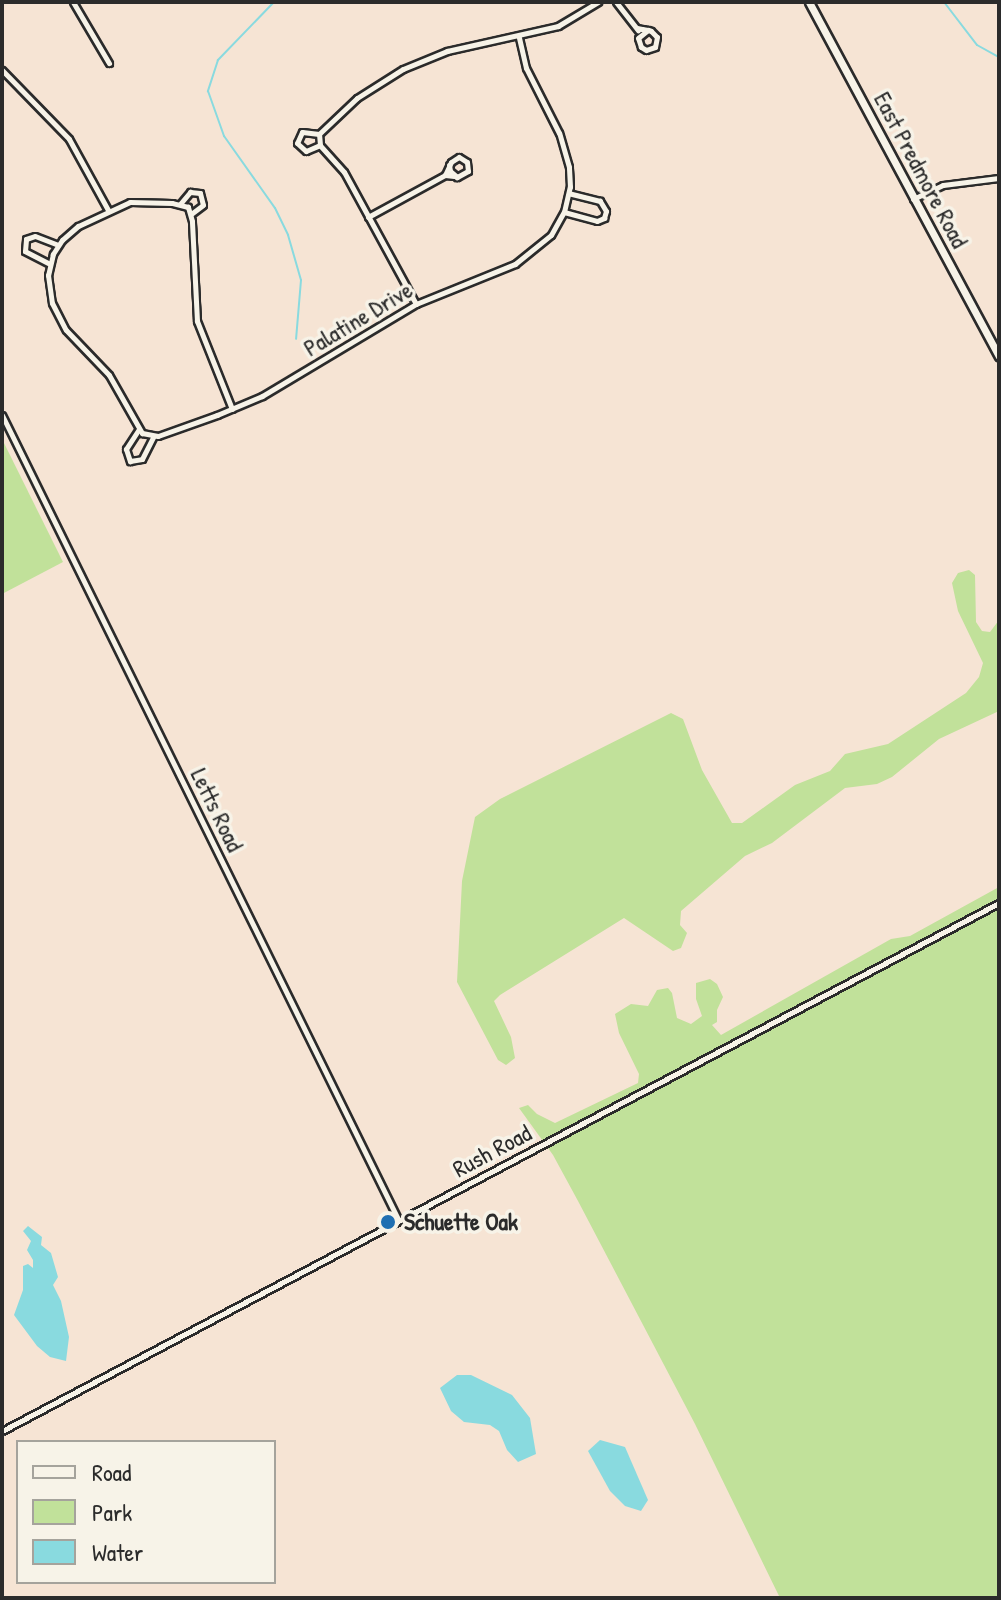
<!DOCTYPE html>
<style>
body{margin:0}
#map{position:relative;width:1001px;height:1600px;overflow:hidden;background:#f6e4d4;font-family:"Patrick Hand",sans-serif}
div>[style]{position:absolute}
.green>*{inset:0;background:#c1e19a}
.water>*{inset:0;background:#89dadf}
.stream>*{height:2px;margin:-1px;padding:0 1px;transform-origin:1px;border-radius:1px;background:#89dadf}
.roads{filter:drop-shadow(2px 0 #2b2b2b) drop-shadow(-2px 0 #2b2b2b) drop-shadow(0 2px #2b2b2b) drop-shadow(0 -2px #2b2b2b)}
.minor>*{height:5px;margin:-2.5px;padding:0 2.5px;transform-origin:2.5px;border-radius:2.5px;background:#f7f3e8}
.tertiary>*{height:7px;margin:-3.5px;padding:0 3.5px;transform-origin:3.5px;border-radius:3.5px;background:#f7f3e8}
.dots>*{width:22px;height:22px;translate:-50% -50%;box-sizing:border-box;border:4px solid #f7f3e8;border-radius:50%}
span{translate:-50% -50%;white-space:nowrap;text-align:center;line-height:1.15;-webkit-text-stroke:7px #f7f3e8;paint-order:stroke}
.street-label{font-size:24px;color:#2b2b2b}
.poi-label{font-size:24px;color:#2b2b2b;font-weight:700}
.left{translate:0 -50%;text-align:left}
.frame{position:absolute;inset:0;border:4px solid #2b2b2b;pointer-events:none}
.legend{position:absolute;left:16px;top:1440px;width:260px;height:144px;box-sizing:border-box;background:#f7f3e8;border:2px solid #a5a39c;margin:0;padding:10px 14px;list-style:none;font-size:24px;color:#2b2b2b}
.legend li{display:flex;align-items:center;gap:16px;height:40px}
.legend b{width:40px;border:2px solid #a5a39c}
</style>
<div id="map">
<div class="green">
<i style="clip-path:polygon(2px 439px,63px 562px,2px 594px)"></i>
<i style="clip-path:polygon(969px 570px,975px 575px,976px 622px,982px 631px,990px 632px,999px 620px,999px 711px,939px 739px,892px 777px,877px 784px,845px 788px,772px 843px,745px 856px,681px 911px,680px 925px,687px 933px,681px 948px,673px 951px,624px 918px,500px 995px,494px 1001px,511px 1037px,515px 1058px,506px 1065px,498px 1060px,457px 982px,462px 881px,475px 817px,500px 799px,671px 713px,683px 719px,702px 770px,732px 823px,742px 823px,795px 785px,830px 771px,845px 754px,888px 744px,966px 693px,979px 677px,983px 663px,958px 611px,952px 583px,958px 573px)"></i>
<i style="clip-path:polygon(999px 887px,999px 1598px,780px 1598px,695px 1424px,578px 1201px,553px 1155px,519px 1108px,528px 1105px,537px 1114px,555px 1123px,638px 1083px,639px 1074px,619px 1033px,615px 1014px,631px 1004px,648px 1006px,657px 990px,668px 988px,672px 993px,677px 1018px,691px 1024px,702px 1016px,696px 999px,696px 983px,710px 979px,717px 984px,723px 997px,717px 1010px,717px 1022px,712px 1025px,721px 1035px,891px 939px,910px 936px)"></i>
</div>
<div class="water">
<i style="clip-path:polygon(28px 1226px,42px 1237px,41px 1245px,51px 1253px,58px 1277px,53px 1285px,61px 1301px,69px 1337px,66px 1361px,50px 1357px,37px 1346px,14px 1315px,23px 1290px,23px 1266px,28px 1264px,33px 1268px,33px 1260px,27px 1250px,31px 1241px,23px 1231px)"></i>
<i style="clip-path:polygon(457px 1375px,471px 1375px,512px 1395px,530px 1418px,536px 1454px,518px 1462px,507px 1450px,499px 1431px,490px 1425px,464px 1422px,451px 1411px,440px 1388px)"></i>
<i style="clip-path:polygon(600px 1440px,625px 1447px,648px 1500px,641px 1511px,625px 1506px,610px 1491px,588px 1451px)"></i>
</div>
<div class="stream">
<i style="left:274px;top:2px;width:81px;rotate:134deg"></i>
<i style="left:218px;top:60px;width:33px;rotate:108deg"></i>
<i style="left:208px;top:91px;width:48px;rotate:70.4deg"></i>
<i style="left:224px;top:136px;width:88px;rotate:54.7deg"></i>
<i style="left:275px;top:208px;width:30px;rotate:64deg"></i>
<i style="left:288px;top:235px;width:47px;rotate:73.9deg"></i>
<i style="left:301px;top:280px;width:59px;rotate:94.8deg"></i>
<i style="left:944px;top:2px;width:54px;rotate:52.5deg"></i>
<i style="left:977px;top:45px;width:25px;rotate:29deg"></i>
</div>
<div class="roads">
<div class="minor">
<i style="left:73px;top:2px;width:71px;rotate:59.5deg"></i>
<i style="left:616px;top:2px;width:36px;rotate:52deg"></i>
<i style="left:637px;top:28px;width:5px;rotate:11deg"></i>
<i style="left:642px;top:29px;width:6px;rotate:9deg"></i>
<i style="left:648px;top:30px;width:3px;rotate:18deg"></i>
<i style="left:651px;top:31px;width:8px;rotate:45deg"></i>
<i style="left:657px;top:37px;width:10px;rotate:101deg"></i>
<i style="left:655px;top:47px;width:9px;rotate:162deg"></i>
<i style="left:646px;top:50px;width:6px;rotate:-149deg"></i>
<i style="left:641px;top:47px;width:9px;rotate:-108deg"></i>
<i style="left:638px;top:38px;width:13px;rotate:-39deg"></i>
<i style="left:2px;top:70px;width:96px;rotate:45.8deg"></i>
<i style="left:69px;top:139px;width:81px;rotate:61.2deg"></i>
<i style="left:319px;top:134px;width:17px;rotate:-173deg"></i>
<i style="left:302px;top:132px;width:12px;rotate:114deg"></i>
<i style="left:297px;top:143px;width:12px;rotate:42deg"></i>
<i style="left:306px;top:151px;width:15px;rotate:-23deg"></i>
<i style="left:445px;top:175px;width:14px;rotate:-65deg"></i>
<i style="left:451px;top:162px;width:9px;rotate:-32deg"></i>
<i style="left:459px;top:157px;width:9px;rotate:32deg"></i>
<i style="left:467px;top:162px;width:9px;rotate:84deg"></i>
<i style="left:468px;top:171px;width:13px;rotate:151deg"></i>
<i style="left:457px;top:177px;width:9px;rotate:-139deg"></i>
<i style="left:450px;top:171px;width:6px;rotate:-99deg"></i>
<i style="left:913px;top:199px;width:33px;rotate:-25deg"></i>
<i style="left:943px;top:185px;width:56px;rotate:-7.1deg"></i>
<i style="left:180px;top:204px;width:16px;rotate:-50deg"></i>
<i style="left:190px;top:192px;width:10px;rotate:6deg"></i>
<i style="left:200px;top:193px;width:12px;rotate:76deg"></i>
<i style="left:203px;top:205px;width:15px;rotate:143deg"></i>
<i style="left:564px;top:212px;width:34px;rotate:15deg"></i>
<i style="left:597px;top:221px;width:8px;rotate:-23deg"></i>
<i style="left:604px;top:218px;width:7px;rotate:-74deg"></i>
<i style="left:606px;top:211px;width:12px;rotate:-121deg"></i>
<i style="left:600px;top:201px;width:32px;rotate:-166deg"></i>
<i style="left:368px;top:217px;width:88px;rotate:-28.6deg"></i>
<i style="left:445px;top:175px;width:9px;rotate:6deg"></i>
<i style="left:50px;top:264px;width:28px;rotate:-153deg"></i>
<i style="left:25px;top:251px;width:12px;rotate:-85deg"></i>
<i style="left:26px;top:239px;width:9px;rotate:-18deg"></i>
<i style="left:35px;top:236px;width:25px;rotate:21deg"></i>
<i style="left:416px;top:304px;width:150px;rotate:-118.6deg"></i>
<i style="left:344px;top:172px;width:36px;rotate:-132deg"></i>
<i style="left:320px;top:145px;width:11px;rotate:-95deg"></i>
<i style="left:319px;top:134px;width:52px;rotate:-43.5deg"></i>
<i style="left:357px;top:98px;width:54px;rotate:-32.2deg"></i>
<i style="left:403px;top:69px;width:48px;rotate:-22.2deg"></i>
<i style="left:447px;top:51px;width:114px;rotate:-12.7deg"></i>
<i style="left:558px;top:26px;width:47px;rotate:-31deg"></i>
<i style="left:232px;top:409px;width:95px;rotate:-111.7deg"></i>
<i style="left:197px;top:321px;width:100px;rotate:-92.9deg"></i>
<i style="left:192px;top:221px;width:15px;rotate:-106deg"></i>
<i style="left:188px;top:207px;width:16px;rotate:-166deg"></i>
<i style="left:172px;top:203px;width:42px;rotate:-178.6deg"></i>
<i style="left:130px;top:202px;width:57px;rotate:155.2deg"></i>
<i style="left:78px;top:226px;width:21px;rotate:139deg"></i>
<i style="left:62px;top:240px;width:17px;rotate:123deg"></i>
<i style="left:53px;top:254px;width:22px;rotate:103deg"></i>
<i style="left:48px;top:275px;width:28px;rotate:82deg"></i>
<i style="left:52px;top:303px;width:30px;rotate:63deg"></i>
<i style="left:66px;top:330px;width:62px;rotate:46.3deg"></i>
<i style="left:109px;top:375px;width:67px;rotate:60.4deg"></i>
<i style="left:142px;top:433px;width:16px;rotate:11deg"></i>
<i style="left:158px;top:436px;width:63px;rotate:-19.6deg"></i>
<i style="left:217px;top:415px;width:49px;rotate:-22.9deg"></i>
<i style="left:262px;top:396px;width:179px;rotate:-30.9deg"></i>
<i style="left:416px;top:304px;width:107px;rotate:-22deg"></i>
<i style="left:515px;top:264px;width:46px;rotate:-38.9deg"></i>
<i style="left:551px;top:235px;width:26px;rotate:-61deg"></i>
<i style="left:564px;top:212px;width:26px;rotate:-77deg"></i>
<i style="left:570px;top:187px;width:20px;rotate:-93deg"></i>
<i style="left:569px;top:167px;width:35px;rotate:-106deg"></i>
<i style="left:559px;top:133px;width:73px;rotate:-116.9deg"></i>
<i style="left:526px;top:68px;width:32px;rotate:-103deg"></i>
<i style="left:2px;top:415px;width:898px;rotate:63.78deg"></i>
<i style="left:139px;top:429px;width:24px;rotate:123deg"></i>
<i style="left:126px;top:449px;width:13px;rotate:72deg"></i>
<i style="left:130px;top:461px;width:12px;rotate:-9deg"></i>
<i style="left:142px;top:459px;width:25px;rotate:-63deg"></i>
<i style="left:2px;top:1431px;width:1128px;rotate:-27.91deg"></i>
</div>
<div class="tertiary">
<i style="left:809px;top:2px;width:402px;rotate:61.8deg"></i>
</div>
</div>
<div class="dots">
<i style="left:388px;top:1222px;background:#1f6fb2"></i>
</div>
<div class="street-label">
<span style="left:921px;top:170px;rotate:62deg">East Predmore Road</span>
<span style="left:358px;top:319px;rotate:-31deg">Palatine Drive</span>
<span style="left:217px;top:810px;rotate:64deg">Letts Road</span>
<span style="left:492px;top:1151px;rotate:-28deg">Rush Road</span>
</div>
<div class="poi-label">
<span class="left" style="left:404px;top:1222px">Schuette Oak</span>
</div>
<div class="frame"></div>
<ul class="legend">
<li><b style="height:10px;background:#f7f3e8"></b>Road</li>
<li><b style="height:22px;background:#c1e19a"></b>Park</li>
<li><b style="height:22px;background:#89dadf"></b>Water</li>
</ul>
</div>
